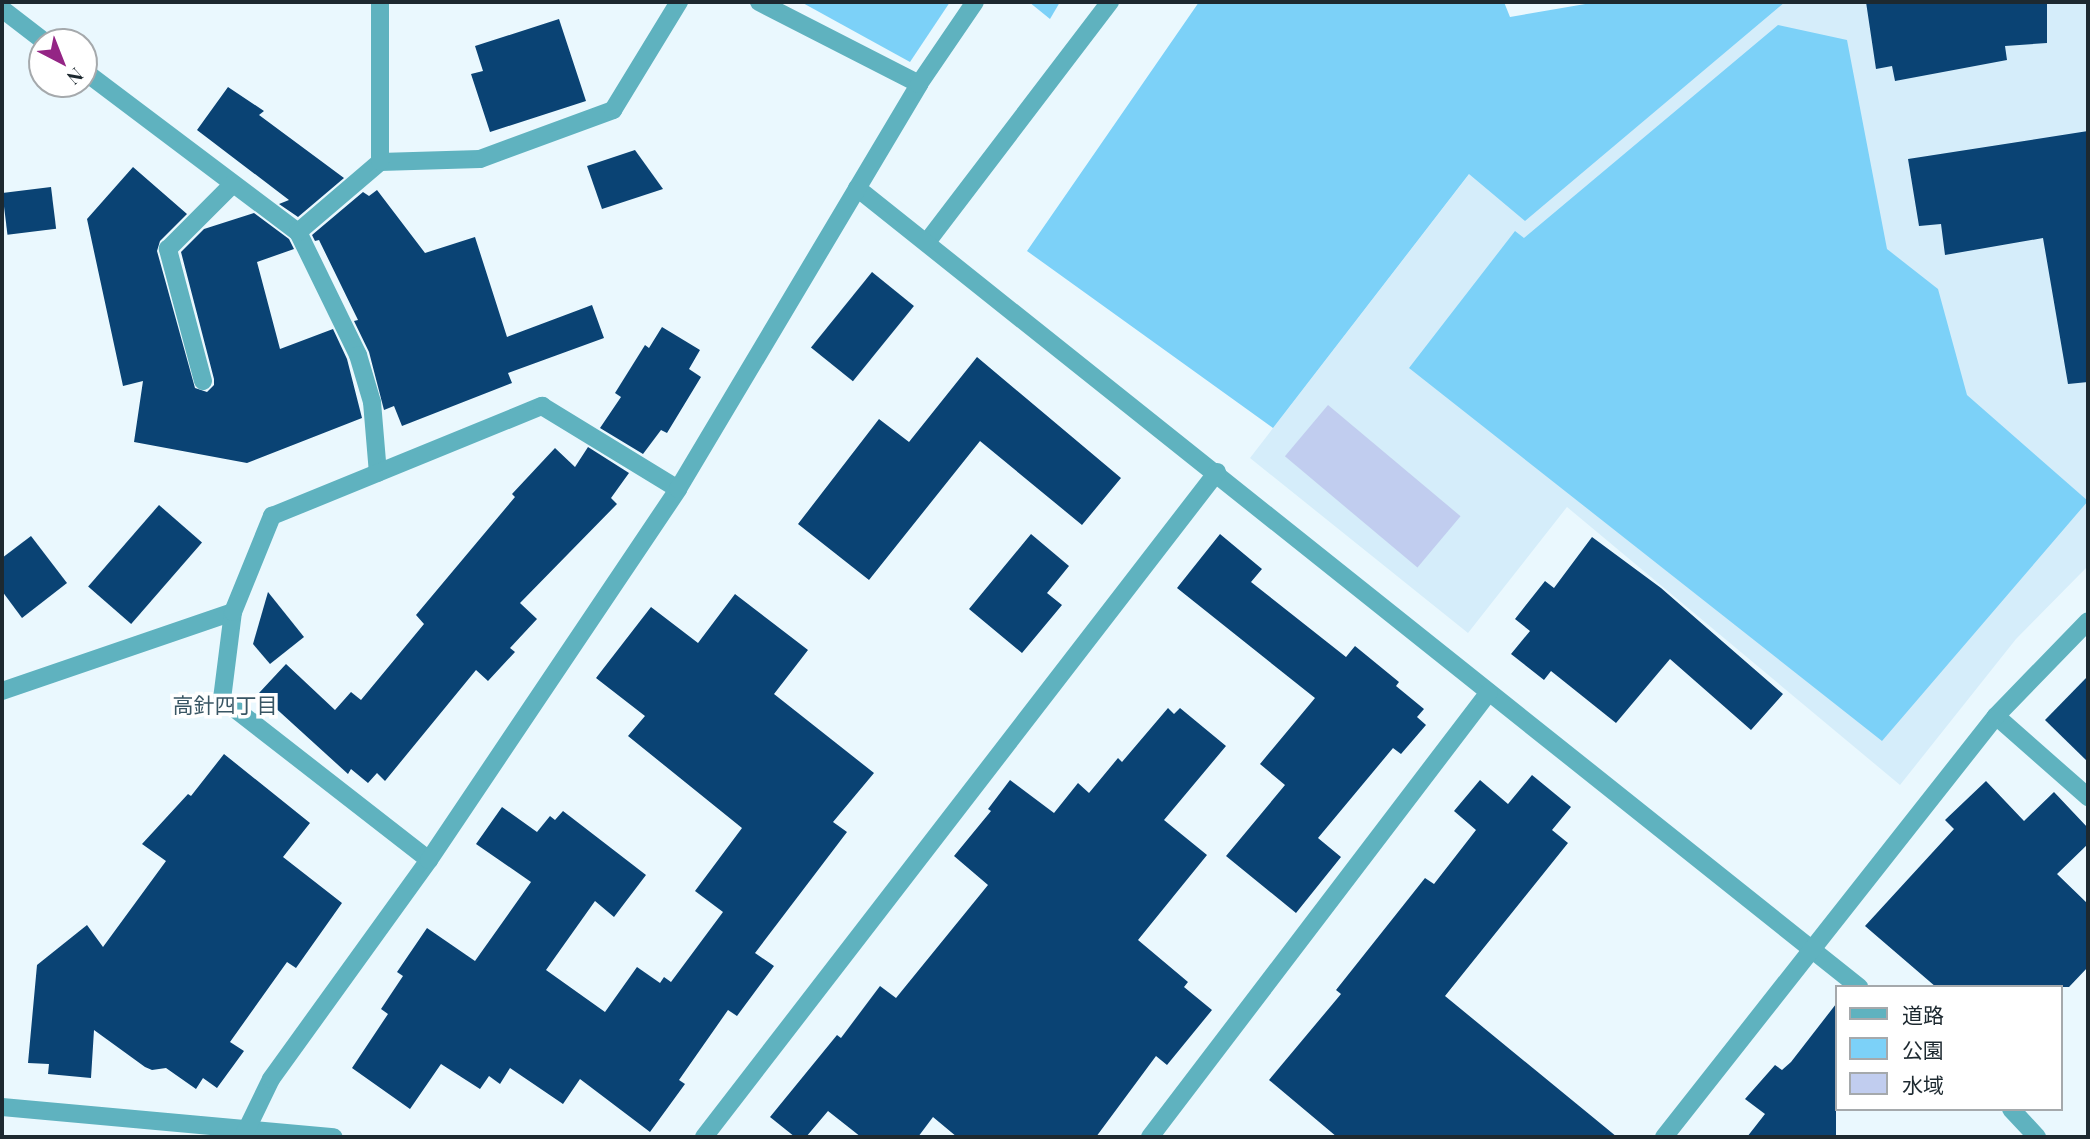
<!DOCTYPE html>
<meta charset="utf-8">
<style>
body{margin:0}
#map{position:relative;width:2090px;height:1139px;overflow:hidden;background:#eaf8fe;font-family:"Playfair Display","Noto Sans JP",serif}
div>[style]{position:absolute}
.built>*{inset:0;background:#d5edfa}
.green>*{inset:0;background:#7cd1f8}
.water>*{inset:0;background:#c1cdef;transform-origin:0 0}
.building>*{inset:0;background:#0a4374;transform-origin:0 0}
.service>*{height:18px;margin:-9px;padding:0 9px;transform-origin:9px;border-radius:9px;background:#5fb2bf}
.minor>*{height:18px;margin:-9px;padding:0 9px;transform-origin:9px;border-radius:9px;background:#5fb2bf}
.tertiary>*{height:18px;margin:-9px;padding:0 9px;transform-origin:9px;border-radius:9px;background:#5fb2bf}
span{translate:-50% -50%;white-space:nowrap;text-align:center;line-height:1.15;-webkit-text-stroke:7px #fff;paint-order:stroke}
.neighbourhood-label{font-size:21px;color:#395664}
.frame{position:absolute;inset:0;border:4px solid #1d2930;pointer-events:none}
.legend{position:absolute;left:1835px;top:985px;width:228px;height:126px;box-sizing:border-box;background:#fff;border:2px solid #a5a9ac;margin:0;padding:9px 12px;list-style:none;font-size:21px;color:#1d2930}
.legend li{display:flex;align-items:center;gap:14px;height:35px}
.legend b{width:35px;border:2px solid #a5a9ac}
.north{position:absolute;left:28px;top:28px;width:70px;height:70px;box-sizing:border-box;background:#fff;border:2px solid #a5a9ac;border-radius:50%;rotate:138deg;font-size:19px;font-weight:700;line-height:28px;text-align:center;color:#1d2930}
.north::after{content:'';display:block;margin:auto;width:24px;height:32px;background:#942585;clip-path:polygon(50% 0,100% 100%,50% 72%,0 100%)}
</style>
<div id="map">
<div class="built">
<i style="clip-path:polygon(1785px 2px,2088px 2px,2088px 566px,2016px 639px,1900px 785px,1567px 507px,1468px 633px,1250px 458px,1470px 173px,1525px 220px)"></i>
</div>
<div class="green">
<i style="clip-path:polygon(801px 2px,950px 2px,910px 62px)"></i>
<i style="clip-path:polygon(1029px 2px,1060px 2px,1050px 19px)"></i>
<i style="clip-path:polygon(1199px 2px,1504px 2px,1510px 17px,1597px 2px,1785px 2px,1525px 221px,1469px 174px,1273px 428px,1027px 251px)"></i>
<i style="clip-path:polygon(1778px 25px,1847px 40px,1887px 249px,1938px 289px,1967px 395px,2088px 501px,1882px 741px,1409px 368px,1515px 231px,1524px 238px)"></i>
</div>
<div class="water">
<i style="left:1328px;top:405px;width:173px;height:67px;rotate:40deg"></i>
</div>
<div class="building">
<i style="clip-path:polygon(1866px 2px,2047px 2px,2047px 43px,2005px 46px,2007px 60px,1895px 81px,1892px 66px,1876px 69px)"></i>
<i style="clip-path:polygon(559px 19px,586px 101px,490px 132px,471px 74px,483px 71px,475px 46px)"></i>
<i style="clip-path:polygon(228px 87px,264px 111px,259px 115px,344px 178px,298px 217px,279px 204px,289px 200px,197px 130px)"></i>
<i style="clip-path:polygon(2088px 131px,2088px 382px,2068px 384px,2043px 238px,1945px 255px,1941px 224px,1919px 226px,1908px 159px)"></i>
<i style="clip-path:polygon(635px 150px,663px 189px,602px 209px,587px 166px)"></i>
<i style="clip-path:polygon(133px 167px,187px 214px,160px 241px,157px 251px,195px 388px,207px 392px,214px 385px,214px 379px,181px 252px,204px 229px,254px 213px,289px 239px,294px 249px,257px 262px,280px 349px,333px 329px,347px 359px,362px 418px,247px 463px,134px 442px,143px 381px,123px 386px,87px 219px)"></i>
<i style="left:51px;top:187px;width:42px;height:49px;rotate:83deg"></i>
<i style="clip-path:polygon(377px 190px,425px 253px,475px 237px,507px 337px,592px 305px,604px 338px,508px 373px,512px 383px,402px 426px,394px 406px,384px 410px,369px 352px,354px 321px,358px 320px,319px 240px,315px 241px,312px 235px,363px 192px,369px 196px)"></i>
<i style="left:872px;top:272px;width:54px;height:97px;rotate:39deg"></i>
<i style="clip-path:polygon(662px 327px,700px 350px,689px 369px,701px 377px,667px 433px,661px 430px,643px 454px,600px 428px,621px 397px,615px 393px,645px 345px,649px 348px)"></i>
<i style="clip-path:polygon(977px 357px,1121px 478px,1082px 525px,980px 441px,869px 580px,798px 524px,879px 419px,909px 442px)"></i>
<i style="clip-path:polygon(588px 447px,629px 473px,611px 498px,617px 504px,520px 603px,537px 619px,510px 648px,515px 652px,488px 681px,476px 670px,385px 781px,377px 773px,368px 783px,351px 769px,348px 774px,259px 693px,286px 664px,335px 710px,351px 692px,361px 700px,424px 624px,416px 615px,515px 497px,512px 494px,555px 448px,575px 467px)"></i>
<i style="left:159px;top:505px;width:57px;height:108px;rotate:41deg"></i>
<i style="clip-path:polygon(1031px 534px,1069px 566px,1047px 593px,1062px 605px,1022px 653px,969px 609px)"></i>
<i style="clip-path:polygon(1220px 534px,1262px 569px,1251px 582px,1346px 657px,1355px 646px,1399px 682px,1396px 686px,1424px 709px,1417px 717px,1426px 725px,1401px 754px,1393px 748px,1318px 838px,1341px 857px,1296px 913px,1226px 856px,1285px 785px,1260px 764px,1315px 698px,1177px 588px)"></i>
<i style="clip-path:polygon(31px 536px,67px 583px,22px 618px,2px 591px,2px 558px)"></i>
<i style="clip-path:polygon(1592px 537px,1661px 588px,1783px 694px,1751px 730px,1670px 659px,1616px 723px,1551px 671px,1544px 680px,1511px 654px,1530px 631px,1515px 619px,1545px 581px,1554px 588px)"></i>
<i style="clip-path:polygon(268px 592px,304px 637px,270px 664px,253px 644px)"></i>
<i style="clip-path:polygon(735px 594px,808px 650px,774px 694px,874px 773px,833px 822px,847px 832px,755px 953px,774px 966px,737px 1016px,728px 1010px,679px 1080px,685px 1084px,650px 1132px,580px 1079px,563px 1104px,510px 1068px,500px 1084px,489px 1076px,480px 1089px,441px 1064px,410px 1109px,352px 1068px,388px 1014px,381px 1009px,403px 976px,397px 972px,427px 928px,475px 961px,531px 882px,476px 844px,502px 807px,537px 832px,550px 816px,555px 820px,563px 811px,646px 875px,614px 917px,595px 901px,546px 970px,605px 1012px,637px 967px,660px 983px,664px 977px,671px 982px,723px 912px,695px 891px,742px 828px,628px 736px,645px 716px,596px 678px,651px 607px,698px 643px)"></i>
<i style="clip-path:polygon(2088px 676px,2088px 762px,2045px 720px)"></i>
<i style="clip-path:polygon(1168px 708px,1174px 714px,1180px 708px,1226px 746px,1164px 820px,1207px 855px,1138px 940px,1188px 982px,1184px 987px,1212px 1010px,1167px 1065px,1156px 1056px,1096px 1137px,957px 1137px,933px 1117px,918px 1137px,861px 1137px,828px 1111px,806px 1137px,795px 1137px,770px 1117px,837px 1035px,841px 1038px,880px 986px,896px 998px,988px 885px,954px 856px,991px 811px,988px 809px,1010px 780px,1054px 813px,1078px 783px,1089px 793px,1118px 758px,1122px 762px)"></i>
<i style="clip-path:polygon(224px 754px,310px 823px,283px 857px,342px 903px,296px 968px,287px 962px,230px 1042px,244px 1051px,217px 1088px,203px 1078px,196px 1089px,166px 1068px,152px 1070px,145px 1067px,94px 1030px,91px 1078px,48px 1074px,49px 1064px,28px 1063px,37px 965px,87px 925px,103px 947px,166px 861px,142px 844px,188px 794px,191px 796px)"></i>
<i style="clip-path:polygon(1532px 775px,1571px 807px,1552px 830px,1568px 843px,1445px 996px,1617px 1137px,1337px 1137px,1269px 1080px,1341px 994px,1336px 990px,1425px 878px,1434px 884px,1476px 830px,1454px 811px,1480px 780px,1508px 804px)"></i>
<i style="clip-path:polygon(1986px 781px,2024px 821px,2054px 792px,2088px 828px,2088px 844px,2057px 874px,2088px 904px,2088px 967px,2069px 987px,1936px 987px,1865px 926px,1954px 829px,1945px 820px)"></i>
<i style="clip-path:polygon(1836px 1004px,1836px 1137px,1747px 1137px,1765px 1114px,1745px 1099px,1775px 1065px,1782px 1070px,1791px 1062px)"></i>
</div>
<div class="service">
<i style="left:927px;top:242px;width:302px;rotate:-52.7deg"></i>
</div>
<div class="minor">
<i style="left:759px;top:2px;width:180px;rotate:27.1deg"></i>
<i style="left:2px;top:9px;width:54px;rotate:37.5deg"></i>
<i style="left:84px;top:71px;width:268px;rotate:37deg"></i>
<i style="left:298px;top:232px;width:137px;rotate:64deg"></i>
<i style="left:358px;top:355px;width:49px;rotate:73.4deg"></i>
<i style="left:372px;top:402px;width:71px;rotate:85.2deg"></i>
<i style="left:380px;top:162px;width:100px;rotate:-1.7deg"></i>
<i style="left:480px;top:159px;width:142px;rotate:-20.2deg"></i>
<i style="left:613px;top:110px;width:127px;rotate:-58.6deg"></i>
<i style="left:857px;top:188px;width:1282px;rotate:38.57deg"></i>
<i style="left:298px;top:232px;width:108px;rotate:-40.5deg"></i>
<i style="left:380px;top:162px;width:160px;rotate:-90deg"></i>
<i style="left:203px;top:381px;width:137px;rotate:-104.9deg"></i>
<i style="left:168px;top:249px;width:92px;rotate:-45deg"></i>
<i style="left:2px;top:691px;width:244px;rotate:-18.9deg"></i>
<i style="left:1996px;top:716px;width:123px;rotate:41.4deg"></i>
<i style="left:429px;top:860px;width:262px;rotate:-142.1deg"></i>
<i style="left:222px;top:699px;width:88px;rotate:-82.8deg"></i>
<i style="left:233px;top:612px;width:104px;rotate:-67.9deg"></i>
<i style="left:272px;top:516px;width:292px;rotate:-22.2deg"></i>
<i style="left:542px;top:406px;width:159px;rotate:31.4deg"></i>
<i style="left:2px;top:1107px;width:333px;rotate:5.2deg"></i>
<i style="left:2011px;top:1109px;width:38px;rotate:47deg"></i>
<i style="left:704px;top:1137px;width:840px;rotate:-52.35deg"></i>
<i style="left:1150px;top:1137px;width:559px;rotate:-52.7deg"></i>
<i style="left:1664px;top:1137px;width:536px;rotate:-51.74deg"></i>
<i style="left:1996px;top:716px;width:132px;rotate:-45.9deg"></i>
</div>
<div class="tertiary">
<i style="left:243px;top:1137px;width:64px;rotate:-64.2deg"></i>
<i style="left:271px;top:1079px;width:270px;rotate:-54.2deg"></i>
<i style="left:429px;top:860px;width:447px;rotate:-56.1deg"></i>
<i style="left:678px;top:489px;width:471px;rotate:-59.2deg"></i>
<i style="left:919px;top:84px;width:99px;rotate:-55.7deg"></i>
</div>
<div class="neighbourhood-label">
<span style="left:225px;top:704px">高針四丁目</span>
</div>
<div class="frame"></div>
<ul class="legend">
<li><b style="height:9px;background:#5fb2bf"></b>道路</li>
<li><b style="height:19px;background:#7cd1f8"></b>公園</li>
<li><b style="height:19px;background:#c1cdef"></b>水域</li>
</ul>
<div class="north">N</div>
</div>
